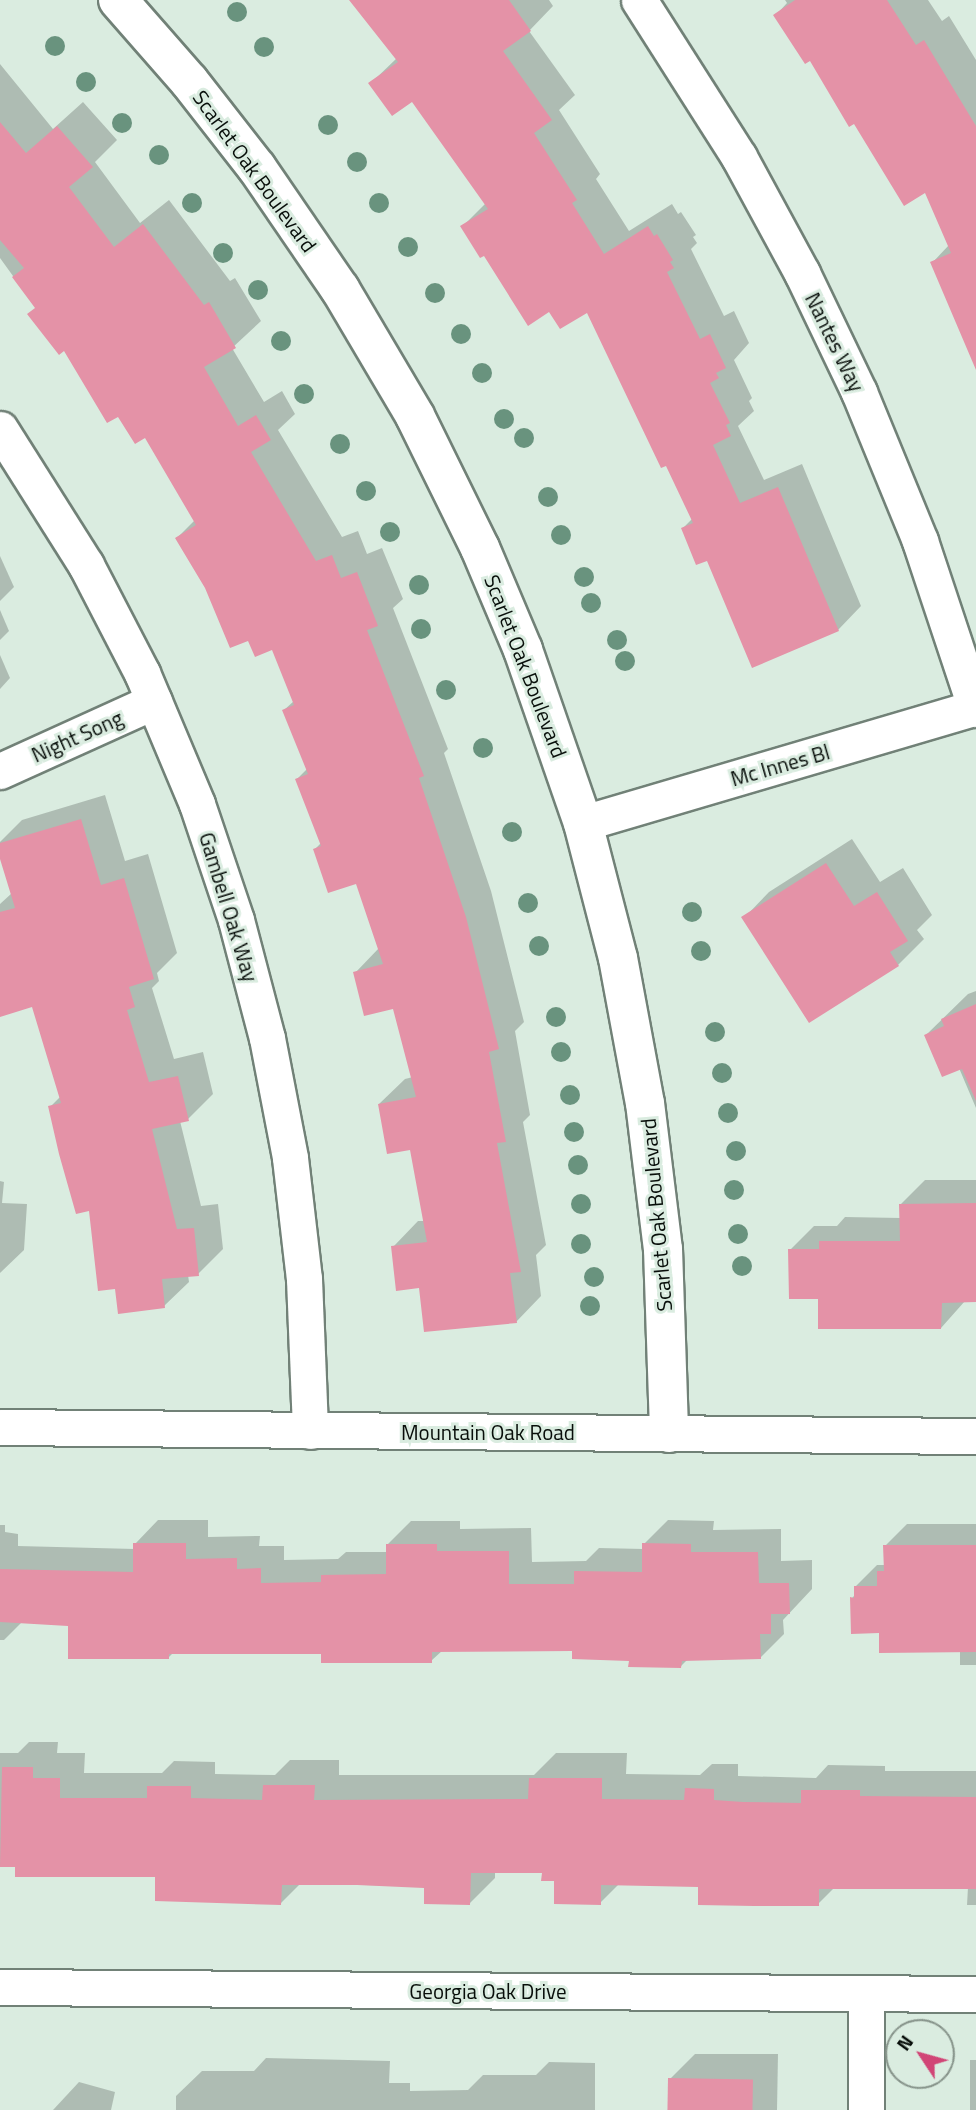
<!DOCTYPE html>
<style>
body{margin:0}
#map{position:relative;width:976px;height:2110px;overflow:hidden;background:#daece0;font-family:"Titillium Web",sans-serif}
div>[style]{position:absolute}
.shadow>*{inset:0;background:#0003;transform-origin:0 0}
.building>*{inset:0;background:#e492a7;transform-origin:0 0}
.roads{filter:drop-shadow(2px 0 #718177) drop-shadow(-2px 0 #718177) drop-shadow(0 2px #718177) drop-shadow(0 -2px #718177)}
.street>*{height:35px;margin:-17.5px;padding:0 17.5px;transform-origin:17.5px;border-radius:17.5px;background:#fff}
.secondary>*{height:38px;margin:-19px;padding:0 19px;transform-origin:19px;border-radius:19px;background:#fff}
.trees>*{width:20px;height:20px;margin:-10px;border-radius:50%;background:#69937e}
span{translate:-50% -50%;white-space:nowrap;text-align:center;line-height:1.15;-webkit-text-stroke:6px #daece0;paint-order:stroke}
.street-label{font-size:21px;color:#080e0a}
.north{position:absolute;left:885px;top:2019px;width:70px;height:70px;box-sizing:border-box;background:#daece0;border:2px solid #86938a;border-radius:50%;rotate:306deg;font-size:19px;font-weight:700;line-height:28px;text-align:center;color:#080e0a}
.north::after{content:'';display:block;margin:auto;width:24px;height:32px;background:#d14576;clip-path:polygon(50% 0,100% 100%,50% 72%,0 100%)}
</style>
<div id="map">
<div class="shadow">
<i style="clip-path:polygon(351px 0,549px 0,553px 6px,529px 31px,575px 95px,559px 110px,600px 174px,596px 179px,629px 231px,672px 204px,678px 214px,681px 212px,696px 235px,693px 237px,697px 243px,691px 249px,724px 316px,734px 311px,749px 343px,734px 360px,752px 398px,749px 401px,754px 411px,738px 426px,764px 480px,802px 464px,861px 606px,838px 630px,708px 558px,683px 528px,693px 518px,588px 310px,550px 309px,485px 253px,462px 227px,486px 203px,412px 99px,371px 83px,397px 58px)"></i>
<i style="clip-path:polygon(785px 0,928px 0,942px 21px,949px 16px,976px 60px,976px 368px,932px 263px,949px 245px,926px 190px,775px 16px,787px 3px)"></i>
<i style="clip-path:polygon(0 64px,53px 129px,83px 102px,117px 140px,95px 162px,140px 223px,169px 200px,230px 281px,235px 278px,261px 321px,232px 348px,264px 402px,282px 391px,295px 414px,278px 430px,342px 537px,358px 531px,367px 554px,382px 548px,403px 599px,393px 608px,448px 749px,444px 753px,491px 891px,524px 1022px,515px 1031px,530px 1115px,523px 1122px,546px 1245px,536px 1255px,541px 1296px,516px 1322px,420px 1286px,393px 1247px,418px 1221px,425px 1221px,412px 1148px,379px 1104px,405px 1079px,413px 1077px,395px 1007px,355px 973px,379px 948px,358px 882px,315px 849px,322px 842px,297px 779px,307px 769px,284px 710px,294px 701px,273px 648px,249px 639px,207px 587px,177px 538px,195px 520px,146px 435px,119px 414px,65px 348px,0 258px)"></i>
<i style="clip-path:polygon(0 556px,14px 587px,0 601px)"></i>
<i style="clip-path:polygon(0 610px,9px 631px,0 640px)"></i>
<i style="clip-path:polygon(0 655px,10px 678px,0 689px)"></i>
<i style="clip-path:polygon(105px 795px,125px 861px,148px 854px,177px 953px,157px 973px,159px 981px,152px 988px,174px 1059px,203px 1052px,213px 1094px,188px 1119px,180px 1121px,201px 1206px,218px 1204px,223px 1249px,198px 1274px,188px 1275px,189px 1282px,164px 1306px,117px 1288px,91px 1209px,50px 1107px,61px 1096px,33px 1005px,0 1015px,0 904px,12px 893px,0 853px,0 842px,22px 820px)"></i>
<i style="clip-path:polygon(852px 839px,880px 882px,903px 868px,932px 915px,917px 930px,924px 939px,898px 965px,809px 1021px,744px 918px,769px 892px)"></i>
<i style="clip-path:polygon(976px 991px,976px 1108px,959px 1068px,926px 1035px,968px 994px)"></i>
<i style="clip-path:polygon(925px 1180px,976px 1180px,976px 1301px,965px 1301px,941px 1328px,820px 1298px,790px 1250px,814px 1226px,837px 1226px,845px 1217px,901px 1218px,901px 1204px)"></i>
<i style="clip-path:polygon(0 1181px,4px 1182px,2px 1203px,27px 1204px,24px 1250px,0 1273px)"></i>
<i style="clip-path:polygon(158px 1520px,208px 1520px,208px 1537px,260px 1536px,259px 1546px,284px 1546px,284px 1560px,338px 1559px,346px 1552px,388px 1552px,388px 1544px,411px 1521px,460px 1521px,460px 1529px,531px 1528px,532px 1562px,586px 1561px,599px 1548px,644px 1549px,644px 1544px,668px 1520px,714px 1521px,713px 1530px,781px 1529px,781px 1561px,812px 1560px,812px 1589px,783px 1620px,784px 1634px,760px 1658px,688px 1659px,681px 1666px,574px 1649px,443px 1650px,431px 1661px,323px 1652px,173px 1653px,169px 1657px,70px 1624px,23px 1621px,4px 1640px,0 1640px,0 1525px,5px 1525px,5px 1532px,18px 1534px,18px 1546px,135px 1549px,135px 1544px)"></i>
<i style="clip-path:polygon(907px 1524px,976px 1524px,976px 1665px,960px 1665px,960px 1651px,880px 1632px,852px 1598px,856px 1594px,855px 1587px,877px 1565px,885px 1565px,885px 1546px)"></i>
<i style="clip-path:polygon(29px 1742px,58px 1742px,57px 1753px,85px 1753px,84px 1773px,162px 1773px,174px 1761px,215px 1762px,215px 1774px,275px 1775px,290px 1760px,339px 1760px,339px 1775px,534px 1775px,556px 1753px,627px 1753px,626px 1774px,700px 1775px,712px 1764px,738px 1764px,738px 1776px,816px 1778px,828px 1765px,885px 1766px,885px 1771px,976px 1771px,976px 1905px,967px 1905px,968px 1887px,835px 1887px,818px 1904px,700px 1885px,620px 1883px,600px 1903px,544px 1871px,495px 1871px,495px 1878px,470px 1903px,426px 1886px,300px 1884px,281px 1903px,157px 1875px,0 1865px,0 1753px,18px 1753px)"></i>
<i style="clip-path:polygon(695px 2054px,778px 2054px,777px 2110px,670px 2110px,670px 2079px)"></i>
<i style="clip-path:polygon(266px 2058px,390px 2061px,389px 2083px,410px 2083px,410px 2091px,468px 2090px,483px 2075px,536px 2075px,549px 2062px,595px 2063px,595px 2110px,176px 2110px,176px 2096px,202px 2071px,254px 2071px)"></i>
<i style="left:976px;top:2060px;width:50px;height:6px;rotate:90deg"></i>
<i style="clip-path:polygon(79px 2082px,115px 2092px,111px 2110px,53px 2110px)"></i>
</div>
<div class="building">
<i style="clip-path:polygon(349px 0,509px 0,531px 31px,503px 51px,552px 120px,534px 133px,577px 200px,572px 203px,604px 254px,648px 226px,654px 236px,657px 234px,673px 260px,670px 262px,674px 268px,667px 272px,700px 339px,710px 334px,726px 368px,716px 373px,719px 378px,710px 383px,730px 423px,726px 425px,731px 436px,713px 445px,740px 503px,778px 487px,839px 631px,752px 668px,707px 561px,696px 565px,681px 528px,693px 523px,666px 466px,661px 468px,587px 313px,560px 329px,549px 312px,528px 326px,484px 256px,480px 258px,460px 226px,488px 209px,412px 102px,392px 116px,368px 83px,398px 62px)"></i>
<i style="clip-path:polygon(795px 0,887px 0,916px 45px,924px 40px,976px 126px,976px 370px,930px 262px,951px 253px,925px 193px,904px 206px,854px 124px,849px 127px,810px 61px,805px 64px,773px 15px)"></i>
<i style="clip-path:polygon(0 122px,26px 153px,57px 126px,93px 167px,69px 187px,114px 247px,143px 224px,204px 305px,209px 302px,236px 348px,204px 367px,238px 426px,256px 415px,271px 440px,251px 452px,316px 561px,332px 555px,341px 578px,357px 572px,378px 626px,367px 630px,424px 776px,419px 778px,466px 917px,499px 1049px,489px 1052px,506px 1142px,497px 1143px,521px 1272px,510px 1273px,517px 1323px,424px 1332px,419px 1288px,396px 1291px,391px 1246px,427px 1242px,410px 1150px,387px 1154px,378px 1104px,416px 1097px,393px 1009px,364px 1016px,353px 972px,383px 964px,356px 884px,328px 893px,313px 849px,321px 846px,295px 779px,308px 774px,282px 710px,294px 705px,272px 650px,255px 657px,248px 641px,230px 648px,205px 588px,175px 538px,196px 525px,145px 438px,135px 444px,118px 417px,107px 423px,64px 351px,59px 355px,27px 314px,35px 308px,12px 277px,24px 268px,0 240px)"></i>
<i style="clip-path:polygon(81px 819px,101px 885px,124px 878px,154px 979px,129px 987px,135px 1007px,127px 1010px,149px 1082px,178px 1076px,189px 1121px,152px 1129px,177px 1229px,194px 1228px,199px 1276px,162px 1279px,165px 1308px,118px 1314px,115px 1289px,98px 1291px,89px 1211px,76px 1214px,59px 1154px,48px 1106px,61px 1103px,32px 1007px,0 1017px,0 912px,15px 908px,0 859px,0 843px)"></i>
<i style="clip-path:polygon(826px 863px,854px 906px,877px 892px,908px 941px,890px 952px,899px 966px,809px 1023px,741px 917px)"></i>
<i style="clip-path:polygon(976px 1004px,976px 1101px,962px 1069px,942px 1077px,924px 1035px,944px 1026px,941px 1019px)"></i>
<i style="clip-path:polygon(976px 1203px,976px 1302px,942px 1303px,941px 1329px,818px 1329px,818px 1299px,789px 1299px,788px 1249px,819px 1249px,819px 1241px,900px 1241px,899px 1204px)"></i>
<i style="clip-path:polygon(133px 1543px,186px 1543px,186px 1559px,237px 1558px,237px 1569px,261px 1568px,261px 1583px,321px 1582px,321px 1575px,386px 1574px,386px 1544px,437px 1544px,437px 1551px,509px 1551px,509px 1584px,574px 1584px,574px 1571px,642px 1572px,642px 1543px,691px 1544px,691px 1552px,758px 1552px,759px 1583px,789px 1583px,790px 1614px,771px 1614px,771px 1634px,760px 1634px,761px 1659px,682px 1661px,681px 1668px,628px 1667px,629px 1661px,572px 1659px,572px 1651px,432px 1652px,432px 1663px,321px 1663px,321px 1654px,169px 1654px,169px 1659px,68px 1659px,68px 1626px,0 1622px,0 1569px,133px 1572px)"></i>
<i style="clip-path:polygon(883px 1545px,976px 1545px,976px 1652px,879px 1653px,879px 1633px,851px 1634px,850px 1597px,854px 1598px,854px 1586px,877px 1586px,877px 1571px,884px 1571px)"></i>
<i style="clip-path:polygon(2px 1767px,33px 1767px,33px 1778px,60px 1778px,60px 1798px,147px 1798px,147px 1786px,191px 1786px,191px 1798px,262px 1800px,263px 1785px,315px 1785px,314px 1800px,528px 1799px,529px 1778px,602px 1778px,602px 1799px,684px 1800px,685px 1788px,714px 1789px,714px 1800px,743px 1802px,801px 1803px,801px 1790px,860px 1790px,860px 1796px,976px 1797px,976px 1889px,819px 1889px,819px 1906px,754px 1906px,698px 1905px,698px 1887px,601px 1885px,601px 1905px,554px 1904px,554px 1881px,541px 1881px,542px 1873px,471px 1873px,470px 1905px,424px 1904px,424px 1888px,357px 1885px,282px 1885px,281px 1905px,155px 1901px,155px 1877px,15px 1877px,15px 1867px,0 1867px)"></i>
<i style="left:668px;top:2078px;width:85px;height:32px;rotate:1deg"></i>
</div>
<div class="roads">
<div class="street">
<i style="left:639px;top:0;width:186px;rotate:57.5deg"></i>
<i style="left:739px;top:157px;width:132px;rotate:61.5deg"></i>
<i style="left:802px;top:273px;width:132px;rotate:64.4deg"></i>
<i style="left:859px;top:392px;width:161px;rotate:67.7deg"></i>
<i style="left:920px;top:541px;width:177px;rotate:71.6deg"></i>
<i style="left:0;top:429px;width:161px;rotate:57.7deg"></i>
<i style="left:86px;top:565px;width:122px;rotate:62.6deg"></i>
<i style="left:142px;top:673px;width:142px;rotate:67.2deg"></i>
<i style="left:197px;top:804px;width:122px;rotate:71.4deg"></i>
<i style="left:236px;top:920px;width:122px;rotate:75.3deg"></i>
<i style="left:267px;top:1038px;width:122px;rotate:79.1deg"></i>
<i style="left:290px;top:1158px;width:122px;rotate:83.4deg"></i>
<i style="left:304px;top:1279px;width:152px;rotate:87.7deg"></i>
<i style="left:0;top:771px;width:169px;rotate:-24.4deg"></i>
<i style="left:583px;top:823px;width:410px;rotate:-16.4deg"></i>
<i style="left:0;top:1427px;width:976px;rotate:0.53deg"></i>
<i style="left:0;top:1987px;width:976px;rotate:0.41deg"></i>
<i style="left:866px;top:2110px;width:117px;rotate:-90deg"></i>
</div>
<div class="secondary">
<i style="left:118px;top:0;width:108px;rotate:48.8deg"></i>
<i style="left:189px;top:81px;width:110px;rotate:52deg"></i>
<i style="left:257px;top:168px;width:147px;rotate:55.6deg"></i>
<i style="left:340px;top:289px;width:147px;rotate:59.4deg"></i>
<i style="left:415px;top:416px;width:147px;rotate:63.8deg"></i>
<i style="left:480px;top:548px;width:111px;rotate:67.1deg"></i>
<i style="left:523px;top:650px;width:183px;rotate:70.9deg"></i>
<i style="left:583px;top:823px;width:139px;rotate:75.5deg"></i>
<i style="left:618px;top:958px;width:147px;rotate:79.5deg"></i>
<i style="left:645px;top:1103px;width:147px;rotate:83deg"></i>
<i style="left:663px;top:1249px;width:184px;rotate:88.1deg"></i>
</div>
</div>
<div class="trees">
<i style="left:237px;top:12px"></i>
<i style="left:55px;top:46px"></i>
<i style="left:264px;top:47px"></i>
<i style="left:86px;top:82px"></i>
<i style="left:122px;top:123px"></i>
<i style="left:328px;top:125px"></i>
<i style="left:159px;top:155px"></i>
<i style="left:357px;top:162px"></i>
<i style="left:192px;top:203px"></i>
<i style="left:379px;top:203px"></i>
<i style="left:408px;top:247px"></i>
<i style="left:223px;top:253px"></i>
<i style="left:258px;top:290px"></i>
<i style="left:435px;top:293px"></i>
<i style="left:461px;top:334px"></i>
<i style="left:281px;top:341px"></i>
<i style="left:482px;top:373px"></i>
<i style="left:304px;top:394px"></i>
<i style="left:504px;top:419px"></i>
<i style="left:524px;top:438px"></i>
<i style="left:340px;top:444px"></i>
<i style="left:366px;top:491px"></i>
<i style="left:548px;top:497px"></i>
<i style="left:390px;top:532px"></i>
<i style="left:561px;top:535px"></i>
<i style="left:584px;top:577px"></i>
<i style="left:419px;top:585px"></i>
<i style="left:591px;top:603px"></i>
<i style="left:421px;top:629px"></i>
<i style="left:617px;top:640px"></i>
<i style="left:625px;top:661px"></i>
<i style="left:446px;top:690px"></i>
<i style="left:483px;top:748px"></i>
<i style="left:512px;top:832px"></i>
<i style="left:528px;top:903px"></i>
<i style="left:692px;top:912px"></i>
<i style="left:539px;top:946px"></i>
<i style="left:701px;top:951px"></i>
<i style="left:556px;top:1017px"></i>
<i style="left:715px;top:1032px"></i>
<i style="left:561px;top:1052px"></i>
<i style="left:722px;top:1073px"></i>
<i style="left:570px;top:1095px"></i>
<i style="left:728px;top:1113px"></i>
<i style="left:574px;top:1132px"></i>
<i style="left:736px;top:1151px"></i>
<i style="left:578px;top:1165px"></i>
<i style="left:734px;top:1190px"></i>
<i style="left:581px;top:1204px"></i>
<i style="left:738px;top:1234px"></i>
<i style="left:581px;top:1244px"></i>
<i style="left:742px;top:1266px"></i>
<i style="left:594px;top:1277px"></i>
<i style="left:590px;top:1306px"></i>
</div>
<div class="street-label">
<span style="left:255px;top:171px;rotate:54deg">Scarlet Oak Boulevard</span>
<span style="left:835px;top:342px;rotate:64deg">Nantes Way</span>
<span style="left:526px;top:666px;rotate:69deg">Scarlet Oak Boulevard</span>
<span style="left:77px;top:736px;rotate:-24deg">Night Song</span>
<span style="left:780px;top:765px;rotate:-16deg">Mc Innes Bl</span>
<span style="left:229px;top:907px;rotate:73deg">Gambell Oak Way</span>
<span style="left:656px;top:1215px;rotate:-95deg">Scarlet Oak Boulevard</span>
<span style="left:488px;top:1432px">Mountain Oak Road</span>
<span style="left:488px;top:1991px">Georgia Oak Drive</span>
</div>
<div class="north">N</div>
</div>
